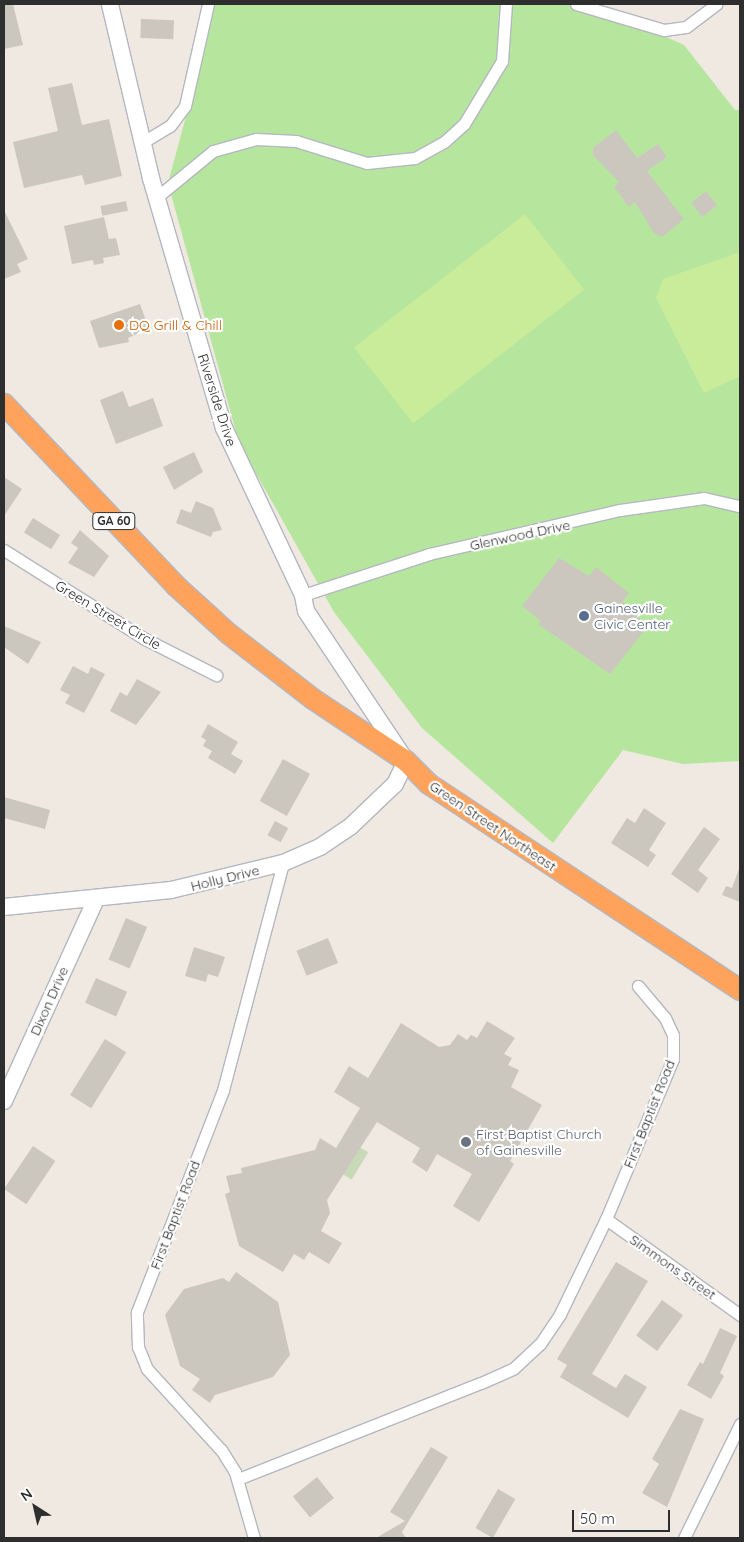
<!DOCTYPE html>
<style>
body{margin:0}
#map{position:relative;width:744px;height:1542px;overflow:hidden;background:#efe9e1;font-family:Quicksand,sans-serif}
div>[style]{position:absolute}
.green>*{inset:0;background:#b6e59e}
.cemetery>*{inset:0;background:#c8d9b8;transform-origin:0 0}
.pitch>*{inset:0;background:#c9ec9a;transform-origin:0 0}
.building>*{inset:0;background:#cbc7bf;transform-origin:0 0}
.roads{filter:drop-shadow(1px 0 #b4b7c1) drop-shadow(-1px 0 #b4b7c1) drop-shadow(0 1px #b4b7c1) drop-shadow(0 -1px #b4b7c1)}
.street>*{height:11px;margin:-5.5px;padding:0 5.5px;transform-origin:5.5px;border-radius:5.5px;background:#fff}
.secondary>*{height:16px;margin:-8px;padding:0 8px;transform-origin:8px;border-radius:8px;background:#fff}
.highway>*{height:20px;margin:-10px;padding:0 10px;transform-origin:10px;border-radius:10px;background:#ffa35c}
.dots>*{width:14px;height:14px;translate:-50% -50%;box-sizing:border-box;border:2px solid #fff;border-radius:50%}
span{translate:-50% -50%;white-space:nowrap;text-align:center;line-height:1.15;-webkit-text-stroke:4.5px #fff;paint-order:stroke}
.shield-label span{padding:1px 4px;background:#fff;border:1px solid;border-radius:4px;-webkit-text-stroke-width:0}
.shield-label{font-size:12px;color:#2e2e2e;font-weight:700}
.food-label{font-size:14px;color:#c56008}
.left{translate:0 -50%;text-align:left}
.street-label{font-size:14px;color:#2e2e2e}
.service-label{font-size:14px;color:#4e5e75}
.worship-label{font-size:14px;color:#5b616d}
.frame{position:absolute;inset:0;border:5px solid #2e2e2e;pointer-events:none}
.north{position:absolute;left:10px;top:1482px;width:50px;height:50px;-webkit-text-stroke:4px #fff;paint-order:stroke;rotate:325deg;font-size:14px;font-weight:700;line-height:20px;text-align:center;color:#2e2e2e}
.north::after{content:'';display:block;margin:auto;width:18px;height:22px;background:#2e2e2e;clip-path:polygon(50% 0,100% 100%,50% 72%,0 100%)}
.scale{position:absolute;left:572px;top:1510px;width:98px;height:22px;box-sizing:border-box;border:2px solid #2e2e2e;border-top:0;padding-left:6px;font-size:15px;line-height:18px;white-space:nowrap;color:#2e2e2e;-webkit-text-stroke:4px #fff;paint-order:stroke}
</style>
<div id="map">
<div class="green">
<i style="clip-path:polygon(209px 4px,593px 4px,684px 45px,735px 110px,740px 110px,740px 761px,683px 764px,623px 750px,553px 843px,422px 728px,334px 612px,239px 443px,168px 183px,198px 72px)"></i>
</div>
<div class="cemetery">
<i style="left:358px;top:1146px;width:12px;height:32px;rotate:31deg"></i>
</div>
<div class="pitch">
<i style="left:525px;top:214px;width:96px;height:217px;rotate:52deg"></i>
<i style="clip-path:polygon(740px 252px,740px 376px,704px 393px,656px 298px,663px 279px)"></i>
</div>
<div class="building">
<i style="clip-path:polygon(4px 4px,13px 4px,23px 45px,4px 49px)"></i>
<i style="left:141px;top:19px;width:33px;height:19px;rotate:2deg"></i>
<i style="clip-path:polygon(72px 83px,82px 125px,109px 119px,122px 176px,85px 185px,82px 175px,24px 188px,13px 142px,58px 131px,48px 88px)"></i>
<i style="clip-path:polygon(616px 130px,637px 158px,658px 144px,667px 157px,647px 171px,684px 219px,662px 237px,654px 233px,635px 202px,629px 207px,614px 187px,619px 182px,593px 155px,593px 148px)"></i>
<i style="left:706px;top:191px;width:18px;height:19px;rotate:52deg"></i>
<i style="left:126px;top:201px;width:10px;height:26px;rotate:79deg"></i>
<i style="clip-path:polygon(4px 210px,28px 259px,17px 264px,21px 272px,4px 279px)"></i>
<i style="clip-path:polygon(104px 217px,109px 239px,116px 238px,120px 255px,103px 258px,104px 263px,94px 265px,93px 260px,72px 264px,64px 226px)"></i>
<i style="clip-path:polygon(140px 304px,149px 329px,128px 338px,129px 342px,99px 348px,90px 321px)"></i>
<i style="clip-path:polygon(123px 391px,129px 407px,153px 398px,163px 426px,116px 444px,100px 400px)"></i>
<i style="clip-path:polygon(194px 452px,203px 472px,174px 490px,163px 467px)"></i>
<i style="clip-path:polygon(4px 477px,22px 489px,4px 516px)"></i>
<i style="clip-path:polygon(196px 501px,213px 508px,222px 530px,213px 532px,211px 537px,176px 523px,181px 509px,191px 513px)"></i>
<i style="left:33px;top:518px;width:32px;height:17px;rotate:32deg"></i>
<i style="clip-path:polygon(80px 530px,109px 556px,94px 577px,68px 563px,78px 548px,71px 543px)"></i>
<i style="clip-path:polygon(559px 558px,589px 576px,596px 567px,629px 593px,622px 602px,648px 626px,610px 674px,538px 624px,541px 621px,522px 606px)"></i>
<i style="clip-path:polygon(4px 626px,41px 642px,28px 664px,4px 647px)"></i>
<i style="clip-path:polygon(73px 666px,88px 674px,91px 667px,105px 674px,84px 713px,65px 703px,70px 695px,60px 690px)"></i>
<i style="clip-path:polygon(137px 679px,161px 692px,136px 725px,110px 711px,120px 692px,127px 696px)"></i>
<i style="clip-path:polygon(208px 724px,238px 742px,231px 754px,243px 761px,235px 774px,208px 758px,212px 751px,203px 746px,206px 740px,201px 737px)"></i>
<i style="left:283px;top:759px;width:31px;height:48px;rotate:29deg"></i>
<i style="clip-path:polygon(4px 797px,50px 810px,45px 829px,4px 818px)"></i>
<i style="clip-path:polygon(644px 808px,666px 823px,649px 850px,656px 855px,648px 867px,611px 843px,627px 818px,635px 823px)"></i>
<i style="left:275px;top:821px;width:15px;height:16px;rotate:28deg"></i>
<i style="clip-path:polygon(704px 827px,720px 839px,698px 870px,708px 878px,698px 893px,671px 874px)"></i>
<i style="clip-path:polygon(739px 869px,740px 869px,740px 902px,722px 895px,726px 886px,732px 888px)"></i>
<i style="left:126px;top:918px;width:23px;height:45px;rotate:23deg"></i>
<i style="left:328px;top:938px;width:27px;height:34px;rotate:68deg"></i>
<i style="clip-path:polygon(194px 947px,225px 957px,218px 977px,208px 974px,206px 982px,185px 976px)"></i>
<i style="left:96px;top:978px;width:34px;height:27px;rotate:24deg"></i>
<i style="clip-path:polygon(487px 1021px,515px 1038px,504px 1054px,512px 1058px,508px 1065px,519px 1070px,511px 1087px,542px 1105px,510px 1161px,514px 1164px,479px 1222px,453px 1206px,472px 1174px,437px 1154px,427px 1172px,412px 1162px,420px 1148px,377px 1122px,327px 1200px,330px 1213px,321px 1231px,342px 1243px,329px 1264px,309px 1252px,304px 1260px,294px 1254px,283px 1272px,239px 1246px,225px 1194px,230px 1192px,226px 1176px,242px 1173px,241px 1168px,315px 1150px,320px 1138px,336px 1148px,360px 1108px,334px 1092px,349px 1066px,368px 1078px,401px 1023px,439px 1047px,450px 1045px,458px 1034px,467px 1040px,471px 1035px,477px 1038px)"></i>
<i style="left:105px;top:1039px;width:25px;height:66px;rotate:32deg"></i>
<i style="left:33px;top:1146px;width:27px;height:52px;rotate:34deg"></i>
<i style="clip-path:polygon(616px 1262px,648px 1281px,592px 1374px,616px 1388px,625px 1374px,647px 1387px,628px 1418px,560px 1377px,567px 1365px,557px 1359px)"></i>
<i style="clip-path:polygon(236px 1272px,278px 1302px,290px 1355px,273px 1377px,215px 1395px,210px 1403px,192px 1390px,200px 1379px,180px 1366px,165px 1315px,184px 1289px,223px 1278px,229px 1282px)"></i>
<i style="left:662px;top:1300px;width:26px;height:44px;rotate:36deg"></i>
<i style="clip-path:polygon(720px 1328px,737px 1336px,720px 1373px,724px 1376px,711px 1399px,687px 1385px,700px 1362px,703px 1364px)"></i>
<i style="clip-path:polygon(680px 1409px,704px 1419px,667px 1507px,642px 1493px,659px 1464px,652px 1459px)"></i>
<i style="clip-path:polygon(431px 1447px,448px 1457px,402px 1532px,406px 1538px,376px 1538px,405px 1521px,390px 1512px)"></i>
<i style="left:317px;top:1477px;width:27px;height:31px;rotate:51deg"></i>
<i style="left:498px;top:1489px;width:20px;height:45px;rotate:30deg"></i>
</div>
<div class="roads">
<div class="street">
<i style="left:576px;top:4px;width:92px;rotate:16.5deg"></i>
<i style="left:664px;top:30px;width:22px;rotate:-8deg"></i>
<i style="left:686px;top:27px;width:38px;rotate:-37deg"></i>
<i style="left:143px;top:142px;width:31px;rotate:-31deg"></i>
<i style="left:170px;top:126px;width:25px;rotate:-53deg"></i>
<i style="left:185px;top:106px;width:105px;rotate:-77.3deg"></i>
<i style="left:157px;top:197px;width:72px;rotate:-39.4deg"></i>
<i style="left:213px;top:151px;width:45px;rotate:-15.6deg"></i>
<i style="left:256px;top:139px;width:40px;rotate:2.9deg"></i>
<i style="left:296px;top:141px;width:74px;rotate:17.2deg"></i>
<i style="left:367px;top:163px;width:48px;rotate:-5.9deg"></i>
<i style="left:415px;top:158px;width:33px;rotate:-29deg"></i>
<i style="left:444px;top:142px;width:27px;rotate:-42deg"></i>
<i style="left:464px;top:124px;width:74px;rotate:-58.9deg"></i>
<i style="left:502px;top:61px;width:57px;rotate:-86deg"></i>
<i style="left:4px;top:550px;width:167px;rotate:32.3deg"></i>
<i style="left:145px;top:639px;width:80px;rotate:26.9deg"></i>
<i style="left:303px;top:595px;width:133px;rotate:-18deg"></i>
<i style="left:429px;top:554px;width:196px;rotate:-13deg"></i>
<i style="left:620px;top:510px;width:85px;rotate:-8.1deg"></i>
<i style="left:704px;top:498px;width:37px;rotate:13deg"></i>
<i style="left:606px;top:1219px;width:165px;rotate:35.6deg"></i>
<i style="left:238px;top:1479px;width:261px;rotate:-21.6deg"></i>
<i style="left:481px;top:1383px;width:36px;rotate:-24deg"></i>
<i style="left:514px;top:1368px;width:35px;rotate:-43deg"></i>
<i style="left:540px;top:1344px;width:36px;rotate:-56deg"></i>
<i style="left:560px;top:1314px;width:106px;rotate:-64.2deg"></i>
<i style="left:606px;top:1219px;width:173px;rotate:-67.3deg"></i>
<i style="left:673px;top:1059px;width:24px;rotate:-90deg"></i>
<i style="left:673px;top:1035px;width:19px;rotate:-115deg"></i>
<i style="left:665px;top:1018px;width:42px;rotate:-130.2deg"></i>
<i style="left:254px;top:1538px;width:69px;rotate:-106.1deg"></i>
<i style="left:235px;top:1472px;width:26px;rotate:-122deg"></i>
<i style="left:221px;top:1450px;width:110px;rotate:-132.4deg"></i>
<i style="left:147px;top:1369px;width:24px;rotate:-112deg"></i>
<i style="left:138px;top:1347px;width:35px;rotate:-92deg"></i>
<i style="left:137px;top:1312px;width:238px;rotate:-68.8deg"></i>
<i style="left:223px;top:1090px;width:235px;rotate:-75.2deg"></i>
<i style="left:684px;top:1538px;width:127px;rotate:-63.8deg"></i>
</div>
<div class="secondary">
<i style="left:4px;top:907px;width:168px;rotate:-5.8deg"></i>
<i style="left:171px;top:890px;width:115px;rotate:-13.6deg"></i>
<i style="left:283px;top:863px;width:40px;rotate:-23.4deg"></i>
<i style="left:320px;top:847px;width:37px;rotate:-34deg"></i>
<i style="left:351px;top:826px;width:61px;rotate:-43.7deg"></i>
<i style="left:395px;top:784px;width:25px;rotate:-64deg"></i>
<i style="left:406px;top:761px;width:180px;rotate:-123.7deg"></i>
<i style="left:306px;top:611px;width:16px;rotate:-101deg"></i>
<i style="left:303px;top:595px;width:185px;rotate:-115.3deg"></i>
<i style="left:224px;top:428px;width:260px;rotate:-106.3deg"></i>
<i style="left:151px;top:178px;width:179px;rotate:-103.3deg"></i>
<i style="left:4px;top:1101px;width:220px;rotate:-65.5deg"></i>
</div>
<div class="highway">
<i style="left:4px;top:404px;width:249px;rotate:46.6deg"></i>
<i style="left:175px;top:585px;width:73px;rotate:42.2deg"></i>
<i style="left:229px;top:634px;width:106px;rotate:37.7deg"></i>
<i style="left:313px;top:699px;width:112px;rotate:33.7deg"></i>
<i style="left:406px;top:761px;width:33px;rotate:45deg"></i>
<i style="left:429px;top:784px;width:373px;rotate:33.5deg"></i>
</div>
</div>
<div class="dots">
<i style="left:119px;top:325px;background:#e8710a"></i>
<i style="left:584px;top:616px;background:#5c6f8a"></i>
<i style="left:466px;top:1142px;background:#6b7280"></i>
</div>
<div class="shield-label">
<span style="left:114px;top:521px">GA 60</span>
</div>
<div class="food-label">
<span class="left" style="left:129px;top:325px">DQ Grill &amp; Chill</span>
</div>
<div class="street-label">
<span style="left:217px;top:400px;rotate:72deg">Riverside Drive</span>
<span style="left:520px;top:535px;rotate:-12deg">Glenwood Drive</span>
<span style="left:108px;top:615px;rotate:31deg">Green Street Circle</span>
<span style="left:493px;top:826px;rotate:34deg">Green Street Northeast</span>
<span style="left:225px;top:878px;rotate:-14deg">Holly Drive</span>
<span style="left:49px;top:1001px;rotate:-66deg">Dixon Drive</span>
<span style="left:649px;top:1114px;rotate:-68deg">First Baptist Road</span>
<span style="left:175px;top:1215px;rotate:-69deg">First Baptist Road</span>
<span style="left:673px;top:1267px;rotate:35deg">Simmons Street</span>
</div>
<div class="service-label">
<span class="left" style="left:594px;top:616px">Gainesville<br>Civic Center</span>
</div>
<div class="worship-label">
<span class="left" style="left:476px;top:1142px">First Baptist Church<br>of Gainesville</span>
</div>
<div class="frame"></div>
<div class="north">N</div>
<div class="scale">50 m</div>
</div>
